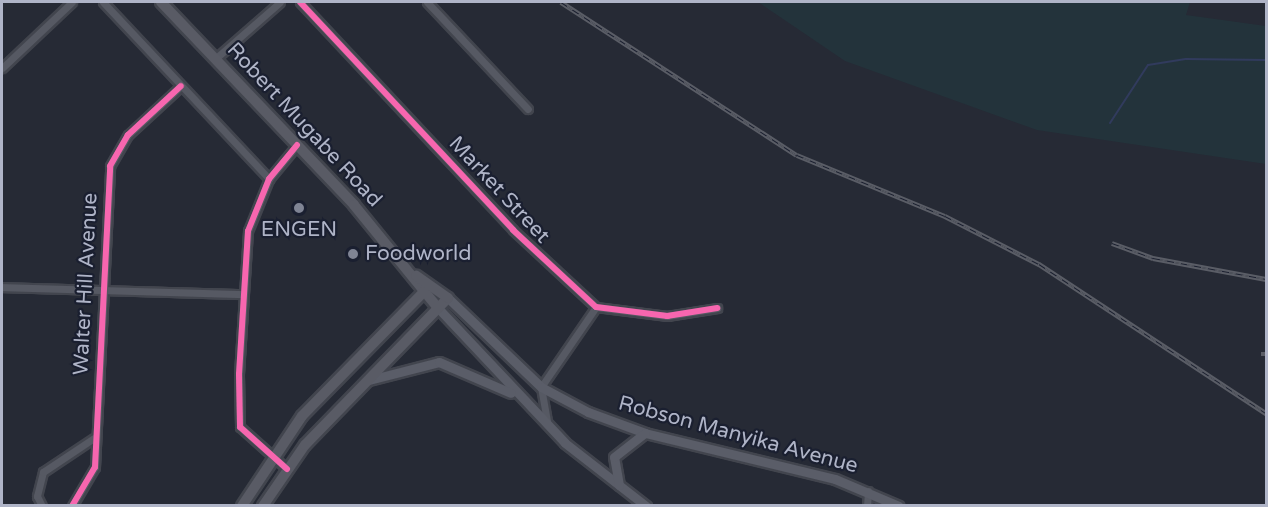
<!DOCTYPE html>
<style>
body{margin:0}
#map{position:relative;width:1268px;height:507px;overflow:hidden;background:#262a35;font-family:"Varela Round",sans-serif}
div>[style]{position:absolute}
.green>*{inset:0;background:#23333b}
.stream>*{height:2px;margin:-1px;padding:0 1px;transform-origin:1px;border-radius:1px;background:#313b5d}
.roads{filter:drop-shadow(2px 0 #42454e) drop-shadow(-2px 0 #42454e) drop-shadow(0 2px #42454e) drop-shadow(0 -2px #42454e)}
.street>*{height:7px;margin:-3.5px;padding:0 3.5px;transform-origin:3.5px;border-radius:3.5px;background:#565963}
.secondary>*{height:9px;margin:-4.5px;padding:0 4.5px;transform-origin:4.5px;border-radius:4.5px;background:#5a5d68}
.primary>*{height:10px;margin:-5px;padding:0 5px;transform-origin:5px;border-radius:5px;background:#595b65}
.rail>*{height:4.5px;margin-top:-2.25px;transform-origin:0;background:repeating-linear-gradient(90deg,#1a1f30 0 7px,#5a5d66 0 14px);box-sizing:border-box;border-block:2px solid #5a5d66}
.cycleway>*{height:6px;margin:-3px;padding:0 3px;transform-origin:3px;border-radius:3px;background:#f766af}
.dots>*{width:16px;height:16px;translate:-50% -50%;box-sizing:border-box;border:3px solid #1a1f30;border-radius:50%}
span{translate:-50% -50%;white-space:nowrap;text-align:center;line-height:1.15;-webkit-text-stroke:4.5px #1a1f30;paint-order:stroke}
.street-label{font-size:21px;color:#afb4c7}
.poi-label{font-size:21px;color:#afb4c7}
.left{translate:0 -50%;text-align:left}
.frame{position:absolute;inset:0;border:3px solid #afb4c7;pointer-events:none}
</style>
<div id="map">
<div class="green">
<i style="clip-path:polygon(758px 2px,1190px 2px,1186px 15px,1266px 26px,1266px 164px,1037px 130px,845px 61px)"></i>
</div>
<div class="stream">
<i style="left:1110px;top:123px;width:69px;rotate:-56.8deg"></i>
<i style="left:1148px;top:65px;width:38px;rotate:-9deg"></i>
<i style="left:1186px;top:59px;width:80px;rotate:0.7deg"></i>
</div>
<div class="roads">
<div class="street">
<i style="left:103px;top:2px;width:243px;rotate:46.8deg"></i>
<i style="left:300px;top:2px;width:312px;rotate:46.9deg"></i>
<i style="left:513px;top:230px;width:113px;rotate:42.9deg"></i>
<i style="left:596px;top:307px;width:72px;rotate:7.2deg"></i>
<i style="left:667px;top:316px;width:51px;rotate:-9.1deg"></i>
<i style="left:427px;top:2px;width:147px;rotate:46.7deg"></i>
<i style="left:215px;top:59px;width:86px;rotate:-41.2deg"></i>
<i style="left:2px;top:68px;width:96px;rotate:-43.3deg"></i>
<i style="left:2px;top:287px;width:240px;rotate:1.7deg"></i>
<i style="left:547px;top:421px;width:35px;rotate:-100deg"></i>
<i style="left:541px;top:387px;width:97px;rotate:-55.5deg"></i>
<i style="left:287px;top:469px;width:63px;rotate:-138.2deg"></i>
<i style="left:240px;top:427px;width:53px;rotate:-91.1deg"></i>
<i style="left:239px;top:374px;width:143px;rotate:-86.4deg"></i>
<i style="left:248px;top:231px;width:56px;rotate:-68deg"></i>
<i style="left:269px;top:179px;width:44px;rotate:-50.5deg"></i>
<i style="left:42px;top:506px;width:11px;rotate:-117deg"></i>
<i style="left:37px;top:496px;width:25px;rotate:-76deg"></i>
<i style="left:43px;top:472px;width:61px;rotate:-33.7deg"></i>
<i style="left:72px;top:506px;width:45px;rotate:-59.5deg"></i>
<i style="left:95px;top:467px;width:301px;rotate:-87.1deg"></i>
<i style="left:110px;top:166px;width:36px;rotate:-60deg"></i>
<i style="left:128px;top:135px;width:72px;rotate:-42.8deg"></i>
<i style="left:867px;top:506px;width:15px;rotate:-86deg"></i>
</div>
<div class="secondary">
<i style="left:448px;top:298px;width:129px;rotate:43.7deg"></i>
<i style="left:541px;top:387px;width:53px;rotate:28deg"></i>
<i style="left:588px;top:412px;width:61px;rotate:20.2deg"></i>
<i style="left:645px;top:433px;width:195px;rotate:13.6deg"></i>
<i style="left:835px;top:479px;width:69px;rotate:22.9deg"></i>
<i style="left:438px;top:308px;width:185px;rotate:46.7deg"></i>
<i style="left:565px;top:443px;width:103px;rotate:37.9deg"></i>
<i style="left:369px;top:380px;width:72px;rotate:-14.4deg"></i>
<i style="left:439px;top:362px;width:78px;rotate:23.3deg"></i>
<i style="left:619px;top:485px;width:28px;rotate:-100deg"></i>
<i style="left:614px;top:457px;width:39px;rotate:-38deg"></i>
</div>
<div class="primary">
<i style="left:161px;top:2px;width:280px;rotate:46.4deg"></i>
<i style="left:354px;top:205px;width:133px;rotate:50.8deg"></i>
<i style="left:242px;top:506px;width:108px;rotate:-56.3deg"></i>
<i style="left:302px;top:416px;width:180px;rotate:-45.5deg"></i>
<i style="left:263px;top:506px;width:74px;rotate:-55.5deg"></i>
<i style="left:305px;top:445px;width:205px;rotate:-45.8deg"></i>
<i style="left:448px;top:298px;width:39px;rotate:-145deg"></i>
</div>
</div>
<div class="rail">
<i style="left:561px;top:2px;width:281px;rotate:33deg"></i>
<i style="left:797px;top:155px;width:160px;rotate:22.4deg"></i>
<i style="left:945px;top:216px;width:106px;rotate:27.1deg"></i>
<i style="left:1039px;top:264px;width:272px;rotate:33.3deg"></i>
<i style="left:1112px;top:243px;width:44px;rotate:20.1deg"></i>
<i style="left:1153px;top:258px;width:115px;rotate:10.5deg"></i>
<i style="left:1261px;top:354px;width:5px"></i>
</div>
<div class="cycleway">
<i style="left:300px;top:2px;width:312px;rotate:46.9deg"></i>
<i style="left:513px;top:230px;width:113px;rotate:42.9deg"></i>
<i style="left:596px;top:307px;width:72px;rotate:7.2deg"></i>
<i style="left:667px;top:316px;width:51px;rotate:-9.1deg"></i>
<i style="left:287px;top:469px;width:63px;rotate:-138.2deg"></i>
<i style="left:240px;top:427px;width:53px;rotate:-91.1deg"></i>
<i style="left:239px;top:374px;width:143px;rotate:-86.4deg"></i>
<i style="left:248px;top:231px;width:56px;rotate:-68deg"></i>
<i style="left:269px;top:179px;width:44px;rotate:-50.5deg"></i>
<i style="left:72px;top:506px;width:45px;rotate:-59.5deg"></i>
<i style="left:95px;top:467px;width:301px;rotate:-87.1deg"></i>
<i style="left:110px;top:166px;width:36px;rotate:-60deg"></i>
<i style="left:128px;top:135px;width:72px;rotate:-42.8deg"></i>
</div>
<div class="dots">
<i style="left:299px;top:208px;background:#7f8494"></i>
<i style="left:353px;top:254px;background:#7f8494"></i>
</div>
<div class="street-label">
<span style="left:304px;top:125px;rotate:47deg">Robert Mugabe Road</span>
<span style="left:499px;top:190px;rotate:47deg">Market Street</span>
<span style="left:86px;top:284px;rotate:-87deg">Walter Hill Avenue</span>
<span style="left:738px;top:435px;rotate:15deg">Robson Manyika Avenue</span>
</div>
<div class="poi-label">
<span style="left:299px;top:230px">ENGEN</span>
<span class="left" style="left:365px;top:254px">Foodworld</span>
</div>
<div class="frame"></div>
</div>
